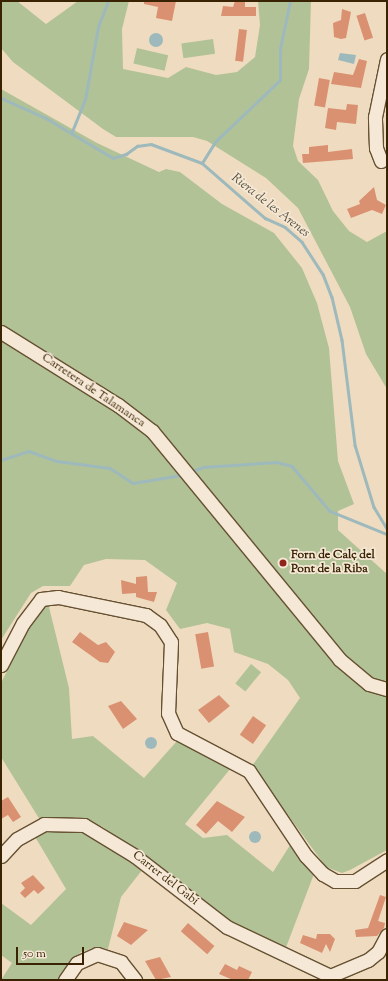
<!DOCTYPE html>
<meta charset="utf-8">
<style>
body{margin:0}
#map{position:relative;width:388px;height:981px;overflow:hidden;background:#efdcc0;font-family:"Sorts Mill Goudy",serif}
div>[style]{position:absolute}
.green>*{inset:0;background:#b2c297;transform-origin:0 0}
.water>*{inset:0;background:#9eb9bc}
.round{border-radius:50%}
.stream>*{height:2.5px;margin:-1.25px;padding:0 1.25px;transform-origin:1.25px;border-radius:1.25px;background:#9eb9bc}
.building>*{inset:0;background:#da9171;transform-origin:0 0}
.roads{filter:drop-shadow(1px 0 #665132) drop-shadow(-1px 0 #665132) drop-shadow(0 1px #665132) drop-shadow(0 -1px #665132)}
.minor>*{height:13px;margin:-6.5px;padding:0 6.5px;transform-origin:6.5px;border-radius:6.5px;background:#f5e8d6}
.dots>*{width:11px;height:11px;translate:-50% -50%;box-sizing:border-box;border:2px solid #f5e8d6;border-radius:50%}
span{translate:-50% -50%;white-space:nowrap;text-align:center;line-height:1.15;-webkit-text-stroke:3.5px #f5e8d6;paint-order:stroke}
.street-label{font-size:12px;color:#392302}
.poi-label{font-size:12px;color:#392302;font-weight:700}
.left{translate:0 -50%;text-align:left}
.water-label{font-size:13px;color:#57503a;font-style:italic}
.frame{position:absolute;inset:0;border:2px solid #392302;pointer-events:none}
.scale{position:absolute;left:16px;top:947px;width:68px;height:18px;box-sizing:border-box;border:2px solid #392302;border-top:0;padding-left:5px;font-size:12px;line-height:14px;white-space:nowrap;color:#392302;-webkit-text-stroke:3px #f5e8d6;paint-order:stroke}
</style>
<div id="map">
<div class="green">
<i style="clip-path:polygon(1px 1px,17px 1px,46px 24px,78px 1px,129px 1px,122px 29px,123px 69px,168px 78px,186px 67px,216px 75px,237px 72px,255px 57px,260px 25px,258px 1px,311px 1px,309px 69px,299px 99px,293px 146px,298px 161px,318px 180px,333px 211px,349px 231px,367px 242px,387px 231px,387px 389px,366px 354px,350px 307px,298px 208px,266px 178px,207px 141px,193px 137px,116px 137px,103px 129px,13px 62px,1px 48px)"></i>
<i style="left:213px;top:39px;width:15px;height:32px;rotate:82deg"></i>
<i style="left:137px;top:48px;width:32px;height:16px;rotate:13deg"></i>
<i style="clip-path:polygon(1px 89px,97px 143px,159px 172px,166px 169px,180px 172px,222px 204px,274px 233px,302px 268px,317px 303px,329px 348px,338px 461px,354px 504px,338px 511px,338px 530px,387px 574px,387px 850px,350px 870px,342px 873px,326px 867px,252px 766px,300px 698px,288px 680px,268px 664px,234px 652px,230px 629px,207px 623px,180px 629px,166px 610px,177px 583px,145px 560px,106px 559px,84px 565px,70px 586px,43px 586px,31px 593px,1px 640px)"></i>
<i style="clip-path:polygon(48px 603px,69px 688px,72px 739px,93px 736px,144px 778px,177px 741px,231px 768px,185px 824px,203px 838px,227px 835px,273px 872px,292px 842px,314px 874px,285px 950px,225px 919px,103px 827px,77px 817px,40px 820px,1px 757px,1px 683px,35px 616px)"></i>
<i style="left:251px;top:664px;width:13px;height:25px;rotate:39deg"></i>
<i style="clip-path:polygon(74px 828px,91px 834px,143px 869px,121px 897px,108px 949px,96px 947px,81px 952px,57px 980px,1px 980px,12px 963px,1px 955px,1px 903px,31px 925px,66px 889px,34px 835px,49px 829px)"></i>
</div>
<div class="water">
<i class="round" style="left:149px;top:33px;width:14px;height:14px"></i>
<i style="clip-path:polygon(340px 53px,356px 55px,354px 64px,338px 60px)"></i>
<i class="round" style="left:145px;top:737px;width:12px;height:12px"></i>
<i class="round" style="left:249px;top:831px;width:12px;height:12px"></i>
</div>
<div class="stream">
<i style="left:1px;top:98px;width:49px;rotate:24deg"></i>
<i style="left:46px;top:118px;width:78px;rotate:30.8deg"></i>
<i style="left:113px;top:158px;width:14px;rotate:-17deg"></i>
<i style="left:126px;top:154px;width:14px;rotate:-36deg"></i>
<i style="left:137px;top:146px;width:14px;rotate:-8deg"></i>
<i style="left:151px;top:144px;width:54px;rotate:20.4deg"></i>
<i style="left:202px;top:163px;width:84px;rotate:41.1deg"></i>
<i style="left:265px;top:218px;width:22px;rotate:24deg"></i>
<i style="left:285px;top:227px;width:23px;rotate:41deg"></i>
<i style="left:302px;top:242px;width:38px;rotate:57deg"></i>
<i style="left:323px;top:274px;width:25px;rotate:69deg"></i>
<i style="left:332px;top:297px;width:44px;rotate:76.9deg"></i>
<i style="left:342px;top:340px;width:106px;rotate:82.9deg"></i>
<i style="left:355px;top:445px;width:65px;rotate:73deg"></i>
<i style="left:374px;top:507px;width:26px;rotate:59deg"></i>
<i style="left:71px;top:134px;width:37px;rotate:-68deg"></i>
<i style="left:85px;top:100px;width:74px;rotate:-79.9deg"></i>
<i style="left:98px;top:27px;width:28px;rotate:-69deg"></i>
<i style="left:202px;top:163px;width:26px;rotate:-58deg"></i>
<i style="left:216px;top:141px;width:88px;rotate:-43.6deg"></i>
<i style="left:280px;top:80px;width:31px;rotate:-90deg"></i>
<i style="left:280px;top:49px;width:49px;rotate:-78.2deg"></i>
<i style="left:1px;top:460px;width:29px;rotate:-18deg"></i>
<i style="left:29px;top:451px;width:30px;rotate:20deg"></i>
<i style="left:57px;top:461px;width:53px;rotate:7.5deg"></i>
<i style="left:110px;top:468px;width:27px;rotate:33deg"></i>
<i style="left:133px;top:483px;width:50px;rotate:-9.3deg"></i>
<i style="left:190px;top:472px;width:14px;rotate:-21deg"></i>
<i style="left:203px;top:467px;width:74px;rotate:-3.9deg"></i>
<i style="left:277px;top:462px;width:16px;rotate:15deg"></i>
<i style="left:292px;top:466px;width:59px;rotate:49.8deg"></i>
<i style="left:330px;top:511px;width:61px;rotate:22deg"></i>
</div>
<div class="building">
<i style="clip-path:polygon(144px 1px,176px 1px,172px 21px,156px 18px,158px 7px,144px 4px)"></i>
<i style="clip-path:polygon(235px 1px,245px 1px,245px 7px,256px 7px,256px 16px,221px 16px,223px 6px,233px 7px)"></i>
<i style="clip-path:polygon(342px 9px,351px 12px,346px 38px,341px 39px,334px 37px,333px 23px,341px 20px)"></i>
<i style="left:365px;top:13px;width:26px;height:9px;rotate:72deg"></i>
<i style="left:239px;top:29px;width:8px;height:32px;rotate:7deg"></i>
<i style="clip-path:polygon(359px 59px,367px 61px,361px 88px,331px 84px,334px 72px,353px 75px)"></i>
<i style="left:319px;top:78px;width:11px;height:28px;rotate:10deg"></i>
<i style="clip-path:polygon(347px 104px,358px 105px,356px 124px,337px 122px,336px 130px,325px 128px,328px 108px,346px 110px)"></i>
<i style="clip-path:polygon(328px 145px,328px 152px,352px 149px,353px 159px,303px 163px,302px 154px,309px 154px,309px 147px)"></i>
<i style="clip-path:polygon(374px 187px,377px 200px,386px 205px,382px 214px,372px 210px,351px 218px,347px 209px,360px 204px,359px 201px)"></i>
<i style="clip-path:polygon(147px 576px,148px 592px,157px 592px,154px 602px,136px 597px,136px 593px,122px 594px,121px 580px,136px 584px,136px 577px)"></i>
<i style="clip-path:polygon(80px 632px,98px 645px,106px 642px,115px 652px,108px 663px,100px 662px,72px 642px)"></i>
<i style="left:208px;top:632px;width:35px;height:13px;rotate:80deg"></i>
<i style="clip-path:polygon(219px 695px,230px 706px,209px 723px,198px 710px)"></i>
<i style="clip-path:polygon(121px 701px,137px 719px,123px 729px,108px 706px)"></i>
<i style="left:253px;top:716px;width:16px;height:23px;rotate:35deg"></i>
<i style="clip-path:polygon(8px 797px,21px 817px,13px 822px,8px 815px,1px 819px,1px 801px)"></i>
<i style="clip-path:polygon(217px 801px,245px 817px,232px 832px,218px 821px,206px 834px,196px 825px)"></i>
<i style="clip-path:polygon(33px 875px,45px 888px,38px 894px,34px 890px,25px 898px,20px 893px,25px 888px,21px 883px)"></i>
<i style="clip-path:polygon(380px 895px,386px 897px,378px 921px,385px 923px,384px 928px,377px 936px,356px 937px,355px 930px,368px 928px)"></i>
<i style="clip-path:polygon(124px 922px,148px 930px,131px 945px,117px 936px)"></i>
<i style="left:188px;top:923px;width:35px;height:11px;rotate:41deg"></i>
<i style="clip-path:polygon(317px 934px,330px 934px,335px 939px,330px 952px,326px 944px,322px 953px,300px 943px,303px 935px,316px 939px)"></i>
<i style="clip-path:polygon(160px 957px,171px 977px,156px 980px,145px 961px)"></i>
<i style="clip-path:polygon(225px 964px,237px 970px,239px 966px,252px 972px,248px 980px,233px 980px,219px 974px)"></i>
</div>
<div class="roads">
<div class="minor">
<i style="left:381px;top:161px;width:14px;rotate:-111deg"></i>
<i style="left:376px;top:148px;width:31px;rotate:-92deg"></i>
<i style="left:375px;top:117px;width:59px;rotate:-78.3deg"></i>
<i style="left:1px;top:332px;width:138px;rotate:32deg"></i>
<i style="left:118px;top:405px;width:43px;rotate:37.4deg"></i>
<i style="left:152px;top:431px;width:295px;rotate:50.6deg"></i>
<i style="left:339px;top:659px;width:39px;rotate:40deg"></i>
<i style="left:369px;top:684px;width:19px;rotate:16deg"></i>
<i style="left:1px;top:665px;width:47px;rotate:-62.4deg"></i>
<i style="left:23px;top:623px;width:30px;rotate:-53deg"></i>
<i style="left:41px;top:599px;width:17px;rotate:-7deg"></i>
<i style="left:58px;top:597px;width:90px;rotate:11.6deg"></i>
<i style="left:146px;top:615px;width:17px;rotate:36deg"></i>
<i style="left:160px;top:625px;width:20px;rotate:57deg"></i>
<i style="left:171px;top:642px;width:71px;rotate:92.4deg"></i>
<i style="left:168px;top:713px;width:22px;rotate:66deg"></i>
<i style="left:177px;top:733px;width:81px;rotate:27.8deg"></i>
<i style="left:249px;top:771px;width:102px;rotate:56.2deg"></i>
<i style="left:306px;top:856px;width:25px;rotate:47deg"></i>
<i style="left:323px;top:874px;width:14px;rotate:30deg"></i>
<i style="left:335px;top:881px;width:20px"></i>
<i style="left:355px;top:881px;width:38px;rotate:-33deg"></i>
<i style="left:1px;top:856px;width:23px;rotate:-47deg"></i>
<i style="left:17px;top:839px;width:31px;rotate:-29deg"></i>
<i style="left:44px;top:824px;width:40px;rotate:1.4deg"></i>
<i style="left:84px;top:825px;width:60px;rotate:31.3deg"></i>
<i style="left:135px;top:856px;width:116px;rotate:37.7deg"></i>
<i style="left:227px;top:927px;width:114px;rotate:25.4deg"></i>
<i style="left:330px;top:976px;width:41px;rotate:-22.8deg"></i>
<i style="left:368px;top:960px;width:13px;rotate:-39deg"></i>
<i style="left:378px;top:952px;width:19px;rotate:-62deg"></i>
<i style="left:65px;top:980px;width:21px;rotate:-55deg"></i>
<i style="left:77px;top:963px;width:22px;rotate:-24deg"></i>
<i style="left:97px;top:954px;width:25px;rotate:18deg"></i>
<i style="left:121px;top:962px;width:23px;rotate:52deg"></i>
</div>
</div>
<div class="dots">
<i style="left:283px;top:563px;background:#8f2418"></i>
</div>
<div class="street-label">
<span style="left:93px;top:391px;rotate:34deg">Carretera de Talamanca</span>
<span style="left:165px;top:879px;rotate:38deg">Carrer del Gabí</span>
</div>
<div class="poi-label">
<span class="left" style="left:291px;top:563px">Forn de Calç del<br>Pont de la Riba</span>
</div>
<div class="water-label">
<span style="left:270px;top:206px;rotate:38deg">Riera de les Arenes</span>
</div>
<div class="frame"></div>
<div class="scale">50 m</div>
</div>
